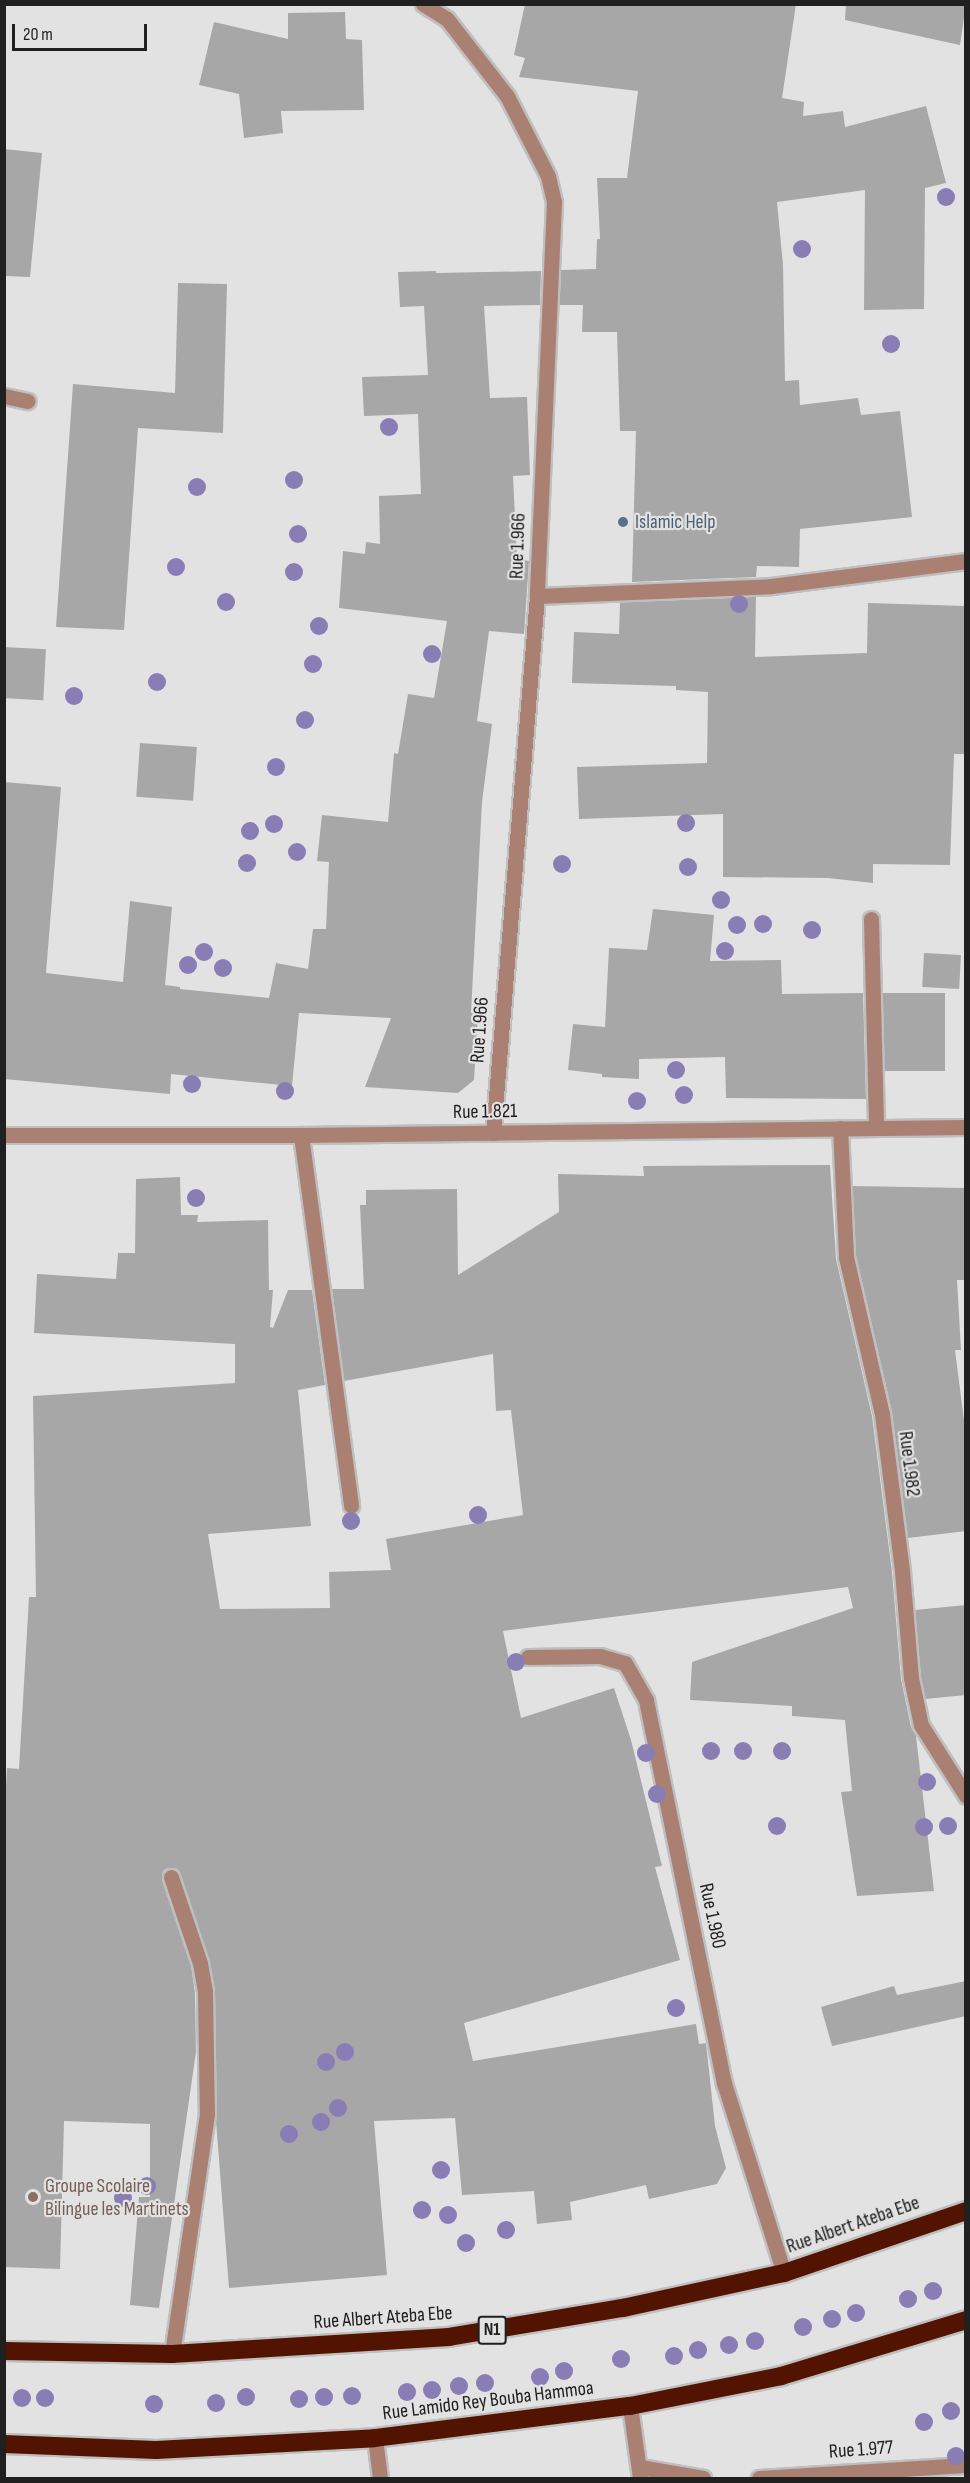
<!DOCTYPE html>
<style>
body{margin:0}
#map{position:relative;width:970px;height:2483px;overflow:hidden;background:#e2e2e3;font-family:"Sofia Sans Condensed",sans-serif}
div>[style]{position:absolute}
.building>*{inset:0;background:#a8a7a8;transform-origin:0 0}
.roads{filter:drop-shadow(2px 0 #bfbfc0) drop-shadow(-2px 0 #bfbfc0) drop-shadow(0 2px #bfbfc0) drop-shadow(0 -2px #bfbfc0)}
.street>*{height:15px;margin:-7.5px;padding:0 7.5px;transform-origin:7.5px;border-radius:7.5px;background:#aa8073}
.highway>*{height:18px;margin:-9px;padding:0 9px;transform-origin:9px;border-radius:9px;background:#531301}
.trees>*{width:18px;height:18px;margin:-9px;border-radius:50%;background:#887db4}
.dots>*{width:16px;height:16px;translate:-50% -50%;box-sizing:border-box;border:3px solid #e2e2e3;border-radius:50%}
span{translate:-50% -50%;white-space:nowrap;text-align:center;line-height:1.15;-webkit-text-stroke:4.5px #e2e2e3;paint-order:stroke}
.shield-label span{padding:2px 4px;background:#e2e2e3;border:2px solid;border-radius:4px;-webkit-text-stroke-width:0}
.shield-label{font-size:18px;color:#202021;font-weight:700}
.service-label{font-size:20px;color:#4e5e75}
.left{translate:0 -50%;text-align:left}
.street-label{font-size:20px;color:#202021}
.education-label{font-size:20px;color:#785e54}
.frame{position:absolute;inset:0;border:6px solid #202021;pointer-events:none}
.scale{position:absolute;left:12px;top:24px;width:135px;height:27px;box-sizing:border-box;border:3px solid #202021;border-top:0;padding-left:8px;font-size:18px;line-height:21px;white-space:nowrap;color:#202021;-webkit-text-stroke:4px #e2e2e3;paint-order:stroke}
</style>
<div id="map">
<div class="building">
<i style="clip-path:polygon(525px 4px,796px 4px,782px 98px,804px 102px,803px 116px,843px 111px,845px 127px,926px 106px,946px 183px,925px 188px,924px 309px,864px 310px,865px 190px,777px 202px,783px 265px,785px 381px,799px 380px,800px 405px,858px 398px,861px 415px,900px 411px,912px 517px,800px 529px,799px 567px,757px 566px,756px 577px,632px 582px,636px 431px,620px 431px,617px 332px,582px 332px,583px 305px,559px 305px,561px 270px,596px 269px,597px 239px,600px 239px,597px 178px,627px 178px,638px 91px,519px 77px,525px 58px,514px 55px)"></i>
<i style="clip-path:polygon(846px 4px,966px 4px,960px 45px,845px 20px)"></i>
<i style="clip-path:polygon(345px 12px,346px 39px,362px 40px,364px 110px,281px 111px,283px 133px,244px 138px,239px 94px,199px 85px,214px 22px,288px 39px,288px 13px)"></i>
<i style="clip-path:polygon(4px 149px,42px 153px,30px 277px,4px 276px)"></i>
<i style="clip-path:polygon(436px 271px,436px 273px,541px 271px,540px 305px,484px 306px,490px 398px,527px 397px,530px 475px,513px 476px,517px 559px,529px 561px,524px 634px,489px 631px,477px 721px,492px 724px,482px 802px,471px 1013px,478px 1013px,474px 1080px,458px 1093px,365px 1087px,391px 1018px,299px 1013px,292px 1086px,171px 1074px,170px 1094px,4px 1079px,4px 782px,61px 787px,46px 973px,123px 982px,130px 901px,172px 907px,165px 985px,180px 987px,180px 989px,269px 998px,276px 963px,308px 969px,313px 929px,326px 929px,329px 862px,317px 861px,322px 815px,388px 822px,394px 753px,398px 754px,408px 694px,434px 698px,447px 621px,339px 608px,343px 551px,365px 554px,366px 542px,380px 544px,379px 496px,421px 494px,418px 414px,364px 416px,362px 377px,428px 375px,424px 306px,400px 307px,398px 272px)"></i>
<i style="clip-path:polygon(178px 283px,227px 284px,223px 433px,138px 428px,124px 630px,56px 627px,73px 384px,175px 393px)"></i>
<i style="clip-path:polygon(756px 596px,755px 657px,867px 653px,868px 603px,966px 606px,966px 754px,954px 754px,950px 865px,873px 864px,873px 883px,828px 878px,723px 877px,723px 814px,579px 819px,577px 767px,707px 763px,708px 692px,676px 690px,676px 686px,572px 683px,574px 632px,619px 634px,620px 602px)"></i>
<i style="left:4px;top:647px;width:42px;height:51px;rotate:3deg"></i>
<i style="left:140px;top:743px;width:57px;height:54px;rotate:4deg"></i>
<i style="clip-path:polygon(653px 909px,714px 915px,710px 961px,781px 960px,782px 994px,863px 993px,866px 1099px,726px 1098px,725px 1057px,639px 1059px,639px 1079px,602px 1077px,602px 1074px,568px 1070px,573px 1024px,605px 1027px,609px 948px,647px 950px)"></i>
<i style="left:924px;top:953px;width:37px;height:34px;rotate:3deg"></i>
<i style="left:883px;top:993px;width:62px;height:78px"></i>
<i style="clip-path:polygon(830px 1165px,836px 1259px,872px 1416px,892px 1572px,901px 1679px,911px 1727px,916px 1736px,934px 1891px,857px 1896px,841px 1792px,852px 1791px,845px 1720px,792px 1716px,792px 1706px,690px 1700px,692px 1662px,853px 1608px,848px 1587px,503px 1631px,521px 1718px,614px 1688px,631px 1740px,662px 1866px,655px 1867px,680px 1960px,464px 2023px,473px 2061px,696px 2024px,699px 2044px,706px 2043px,715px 2126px,726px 2168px,717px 2184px,649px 2199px,646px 2185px,570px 2202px,572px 2220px,537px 2224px,534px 2191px,462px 2195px,455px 2118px,374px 2121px,387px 2275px,229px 2288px,216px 2121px,215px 1991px,209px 1960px,180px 1874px,177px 1869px,168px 1868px,163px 1871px,162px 1880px,191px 1965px,195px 1993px,196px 2052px,159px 2308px,130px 2305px,139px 2197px,150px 2197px,150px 2124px,64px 2121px,60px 2269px,4px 2267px,4px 1821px,7px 1768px,19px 1769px,29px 1597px,36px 1597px,33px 1396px,235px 1383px,235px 1344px,34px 1333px,37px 1274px,116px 1279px,118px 1253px,135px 1253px,136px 1179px,180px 1177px,181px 1215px,198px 1215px,197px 1222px,268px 1220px,269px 1290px,273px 1290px,270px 1327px,273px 1328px,288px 1290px,312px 1290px,325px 1385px,298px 1390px,311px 1526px,208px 1534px,220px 1609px,330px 1608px,329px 1572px,391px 1570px,386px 1539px,523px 1515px,511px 1410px,496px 1411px,493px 1354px,344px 1381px,332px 1289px,364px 1289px,360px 1205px,366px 1205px,366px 1190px,457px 1189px,458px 1275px,559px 1212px,558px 1174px,644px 1176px,643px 1166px)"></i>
<i style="clip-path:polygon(852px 1186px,966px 1188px,966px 1280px,957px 1280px,961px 1350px,955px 1350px,966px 1436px,966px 1531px,908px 1538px,892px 1412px,856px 1256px)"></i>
<i style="clip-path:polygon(966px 1605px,966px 1695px,925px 1699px,921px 1677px,915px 1610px)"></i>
<i style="clip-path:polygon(966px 1981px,966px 2016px,832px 2046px,821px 2007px,894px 1986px,897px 1995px)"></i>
</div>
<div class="roads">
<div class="street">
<i style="left:423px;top:4px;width:28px;rotate:32deg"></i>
<i style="left:447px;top:19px;width:98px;rotate:52.1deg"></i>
<i style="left:507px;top:96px;width:90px;rotate:62.9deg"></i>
<i style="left:548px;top:176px;width:27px;rotate:77deg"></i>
<i style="left:554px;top:202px;width:394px;rotate:92.5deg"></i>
<i style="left:537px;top:596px;width:539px;rotate:94.68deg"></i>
<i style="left:4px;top:396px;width:24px;rotate:12deg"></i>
<i style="left:537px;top:596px;width:234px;rotate:-2.4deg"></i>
<i style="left:771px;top:586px;width:197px;rotate:-7.3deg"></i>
<i style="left:871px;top:919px;width:209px;rotate:88.6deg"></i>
<i style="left:840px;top:1128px;width:129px;rotate:87.3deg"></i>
<i style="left:846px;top:1257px;width:161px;rotate:77.1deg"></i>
<i style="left:882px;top:1414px;width:158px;rotate:82.7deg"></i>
<i style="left:902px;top:1571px;width:107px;rotate:85.2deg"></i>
<i style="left:911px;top:1678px;width:48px;rotate:78deg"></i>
<i style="left:921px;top:1725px;width:84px;rotate:57.6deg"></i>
<i style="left:4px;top:1135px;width:297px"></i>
<i style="left:301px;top:1135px;width:665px;rotate:-0.69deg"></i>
<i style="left:301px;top:1135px;width:374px;rotate:82.3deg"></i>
<i style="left:528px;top:1657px;width:72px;rotate:-0.8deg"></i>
<i style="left:600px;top:1656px;width:26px;rotate:16deg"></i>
<i style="left:625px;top:1663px;width:43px;rotate:60.4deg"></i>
<i style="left:646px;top:1700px;width:391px;rotate:78.5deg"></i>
<i style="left:724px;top:2083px;width:199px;rotate:72.5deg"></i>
<i style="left:171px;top:1877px;width:91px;rotate:71.4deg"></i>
<i style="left:200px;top:1963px;width:29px;rotate:80deg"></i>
<i style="left:205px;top:1992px;width:122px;rotate:89.1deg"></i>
<i style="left:207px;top:2114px;width:243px;rotate:98.3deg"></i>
<i style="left:630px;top:2406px;width:73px;rotate:82.1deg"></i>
<i style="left:375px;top:2438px;width:40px;rotate:82.9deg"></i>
<i style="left:640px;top:2467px;width:64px;rotate:9.9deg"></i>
<i style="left:759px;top:2478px;width:207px;rotate:-3.6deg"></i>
</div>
<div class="highway">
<i style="left:4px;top:2351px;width:168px;rotate:1deg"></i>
<i style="left:172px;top:2354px;width:278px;rotate:-3.5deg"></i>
<i style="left:449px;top:2337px;width:176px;rotate:-9.5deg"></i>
<i style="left:623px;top:2308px;width:165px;rotate:-12.3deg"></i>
<i style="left:784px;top:2273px;width:192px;rotate:-18.8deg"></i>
<i style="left:4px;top:2444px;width:152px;rotate:2.3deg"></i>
<i style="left:156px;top:2450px;width:219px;rotate:-3.1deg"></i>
<i style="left:375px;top:2438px;width:257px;rotate:-7.2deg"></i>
<i style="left:630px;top:2406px;width:154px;rotate:-11.2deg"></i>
<i style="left:781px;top:2376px;width:193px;rotate:-16.8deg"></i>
</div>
</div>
<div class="trees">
<i style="left:946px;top:197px"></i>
<i style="left:802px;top:249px"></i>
<i style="left:891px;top:344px"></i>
<i style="left:389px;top:427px"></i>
<i style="left:294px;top:480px"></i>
<i style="left:197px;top:487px"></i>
<i style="left:298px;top:534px"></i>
<i style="left:176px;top:567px"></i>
<i style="left:294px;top:572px"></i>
<i style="left:226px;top:602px"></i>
<i style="left:739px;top:604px"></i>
<i style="left:319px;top:626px"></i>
<i style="left:432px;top:654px"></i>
<i style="left:313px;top:664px"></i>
<i style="left:157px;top:682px"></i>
<i style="left:74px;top:696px"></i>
<i style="left:305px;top:720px"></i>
<i style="left:276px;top:767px"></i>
<i style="left:686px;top:823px"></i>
<i style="left:274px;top:824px"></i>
<i style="left:250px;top:831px"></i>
<i style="left:297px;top:852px"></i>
<i style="left:247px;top:863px"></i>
<i style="left:562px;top:864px"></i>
<i style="left:688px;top:867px"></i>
<i style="left:721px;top:900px"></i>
<i style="left:763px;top:924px"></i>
<i style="left:737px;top:925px"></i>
<i style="left:812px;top:930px"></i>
<i style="left:725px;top:951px"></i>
<i style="left:204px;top:952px"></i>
<i style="left:188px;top:965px"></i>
<i style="left:223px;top:968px"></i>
<i style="left:676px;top:1070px"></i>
<i style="left:192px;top:1084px"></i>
<i style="left:285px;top:1091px"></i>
<i style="left:684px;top:1095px"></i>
<i style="left:637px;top:1101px"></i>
<i style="left:196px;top:1198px"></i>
<i style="left:478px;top:1515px"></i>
<i style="left:351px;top:1521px"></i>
<i style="left:516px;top:1662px"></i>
<i style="left:711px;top:1751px"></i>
<i style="left:743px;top:1751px"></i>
<i style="left:782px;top:1751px"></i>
<i style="left:646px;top:1753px"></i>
<i style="left:927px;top:1782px"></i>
<i style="left:657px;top:1794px"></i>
<i style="left:777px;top:1826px"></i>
<i style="left:948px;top:1826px"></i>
<i style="left:924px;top:1827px"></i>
<i style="left:676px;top:2008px"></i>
<i style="left:345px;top:2052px"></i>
<i style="left:326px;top:2062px"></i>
<i style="left:338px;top:2108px"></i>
<i style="left:321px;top:2122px"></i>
<i style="left:289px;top:2134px"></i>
<i style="left:441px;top:2170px"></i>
<i style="left:147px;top:2186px"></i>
<i style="left:123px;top:2198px"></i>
<i style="left:422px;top:2210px"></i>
<i style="left:448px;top:2215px"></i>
<i style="left:506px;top:2230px"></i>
<i style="left:466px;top:2243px"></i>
<i style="left:933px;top:2291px"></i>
<i style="left:908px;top:2299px"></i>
<i style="left:856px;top:2313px"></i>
<i style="left:832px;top:2319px"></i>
<i style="left:803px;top:2327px"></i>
<i style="left:755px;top:2341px"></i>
<i style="left:729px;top:2345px"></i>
<i style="left:698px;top:2350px"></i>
<i style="left:674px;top:2356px"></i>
<i style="left:621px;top:2359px"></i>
<i style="left:564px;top:2371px"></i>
<i style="left:540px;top:2377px"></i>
<i style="left:485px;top:2383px"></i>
<i style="left:459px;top:2386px"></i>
<i style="left:432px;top:2390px"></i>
<i style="left:407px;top:2392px"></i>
<i style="left:352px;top:2396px"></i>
<i style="left:246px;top:2397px"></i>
<i style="left:324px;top:2397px"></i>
<i style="left:22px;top:2398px"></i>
<i style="left:45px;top:2398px"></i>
<i style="left:299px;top:2399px"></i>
<i style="left:216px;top:2403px"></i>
<i style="left:154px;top:2404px"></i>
<i style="left:951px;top:2411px"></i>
<i style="left:924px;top:2422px"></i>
<i style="left:956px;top:2456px"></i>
</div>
<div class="dots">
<i style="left:623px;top:522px;background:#5c6f8a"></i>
<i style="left:33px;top:2197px;background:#8d6e63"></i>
</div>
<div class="shield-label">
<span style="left:492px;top:2330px">N1</span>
</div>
<div class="service-label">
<span class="left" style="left:635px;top:522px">Islamic Help</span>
</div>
<div class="street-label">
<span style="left:518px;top:546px;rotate:-88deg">Rue 1.966</span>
<span style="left:480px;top:1030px;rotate:-86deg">Rue 1.966</span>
<span style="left:485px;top:1112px;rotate:-1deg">Rue 1.821</span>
<span style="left:909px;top:1464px;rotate:83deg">Rue 1.982</span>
<span style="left:712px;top:1916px;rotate:78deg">Rue 1.980</span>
<span style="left:853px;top:2225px;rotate:-19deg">Rue Albert Ateba Ebe</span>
<span style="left:383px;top:2318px;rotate:-4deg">Rue Albert Ateba Ebe</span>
<span style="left:488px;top:2401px;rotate:-7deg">Rue Lamido Rey Bouba Hammoa</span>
<span style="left:861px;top:2450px;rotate:-4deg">Rue 1.977</span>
</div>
<div class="education-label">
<span class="left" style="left:45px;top:2198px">Groupe Scolaire<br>Bilingue les Martinets</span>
</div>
<div class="frame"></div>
<div class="scale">20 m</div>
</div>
